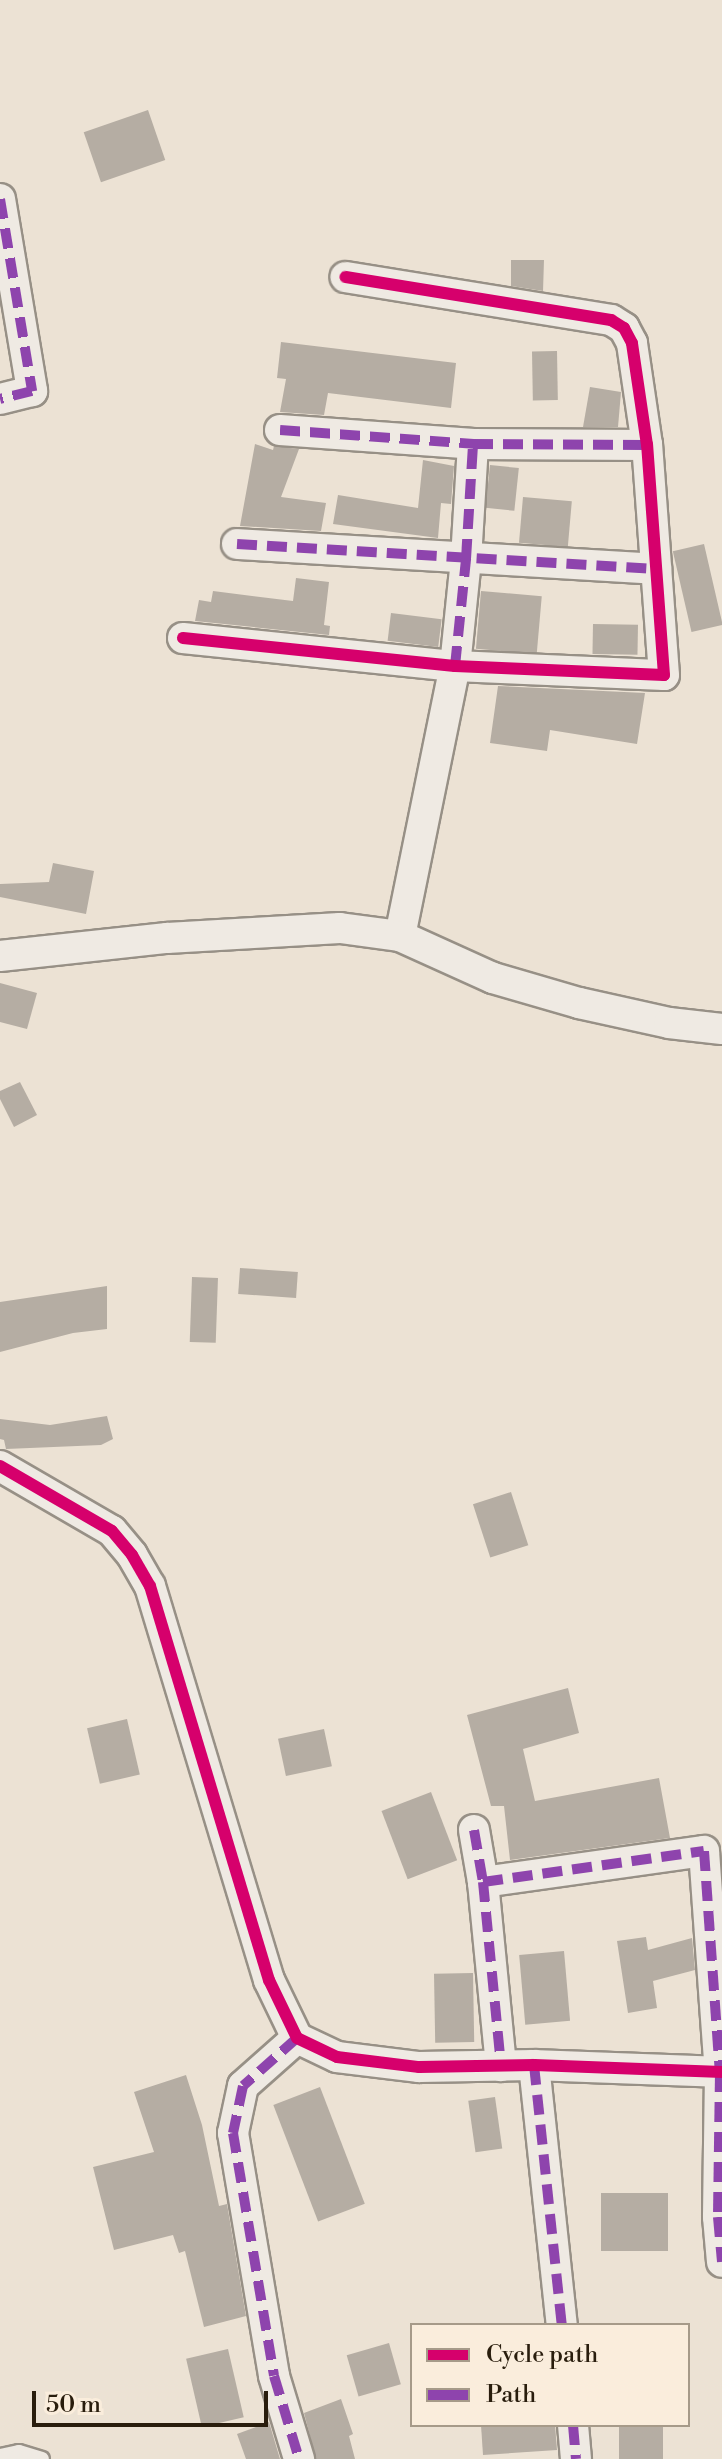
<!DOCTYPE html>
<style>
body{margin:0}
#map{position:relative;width:722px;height:2459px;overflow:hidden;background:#ece2d4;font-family:"Libre Bodoni",serif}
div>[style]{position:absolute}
.building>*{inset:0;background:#b5ada3;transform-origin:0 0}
.roads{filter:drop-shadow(2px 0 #979086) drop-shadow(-2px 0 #979086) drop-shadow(0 2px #979086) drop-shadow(0 -2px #979086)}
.service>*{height:14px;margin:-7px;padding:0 7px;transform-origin:7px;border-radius:7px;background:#efeae3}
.minor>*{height:30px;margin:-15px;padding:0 15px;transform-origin:15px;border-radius:15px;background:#efeae3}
.quiet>*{height:10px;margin-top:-5px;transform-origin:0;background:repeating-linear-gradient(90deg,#8e44ad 0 20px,transparent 0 30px)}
.cycleway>*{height:12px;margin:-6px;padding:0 6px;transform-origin:6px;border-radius:6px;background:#d6006c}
span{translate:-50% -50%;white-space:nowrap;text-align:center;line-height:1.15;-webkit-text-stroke:8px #faeddc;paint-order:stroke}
.legend{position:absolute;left:410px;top:2323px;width:280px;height:104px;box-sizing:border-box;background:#faeddc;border:2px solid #a69a89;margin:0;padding:10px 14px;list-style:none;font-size:24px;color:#291d0d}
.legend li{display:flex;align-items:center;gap:16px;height:40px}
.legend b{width:40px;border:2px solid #a69a89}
.scale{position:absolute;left:32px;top:2391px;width:236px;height:36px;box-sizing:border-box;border:4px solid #291d0d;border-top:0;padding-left:10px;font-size:24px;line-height:28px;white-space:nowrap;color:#291d0d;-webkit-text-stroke:6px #faeddc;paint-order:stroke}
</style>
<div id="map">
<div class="building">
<i style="left:148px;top:110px;width:53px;height:68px;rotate:71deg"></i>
<i style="clip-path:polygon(511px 260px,544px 260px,543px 291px,511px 286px)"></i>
<i style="clip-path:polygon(281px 342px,456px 363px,451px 408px,328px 393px,324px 415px,280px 412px,286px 379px,277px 378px)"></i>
<i style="left:557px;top:351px;width:49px;height:25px;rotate:89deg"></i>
<i style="clip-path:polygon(590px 387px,621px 392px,618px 427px,583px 427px)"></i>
<i style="clip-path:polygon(255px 444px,273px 450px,274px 446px,299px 449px,281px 497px,326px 503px,321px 531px,240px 526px)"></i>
<i style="clip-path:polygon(423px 460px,454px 466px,451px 504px,441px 503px,438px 538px,333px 524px,338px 495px,418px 508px)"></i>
<i style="left:490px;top:465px;width:29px;height:43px;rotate:6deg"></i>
<i style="left:523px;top:497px;width:49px;height:46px;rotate:5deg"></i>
<i style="left:704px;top:544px;width:83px;height:32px;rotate:77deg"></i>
<i style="clip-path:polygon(296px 578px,329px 582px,324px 625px,330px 626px,329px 635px,195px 621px,199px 600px,211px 602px,213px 591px,293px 601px)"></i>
<i style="left:481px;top:591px;width:61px;height:58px;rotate:5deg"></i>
<i style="left:391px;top:613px;width:51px;height:28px;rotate:7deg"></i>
<i style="left:593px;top:624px;width:45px;height:30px;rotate:1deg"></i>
<i style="clip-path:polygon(498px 686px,645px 693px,637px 744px,550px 730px,547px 751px,490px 743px)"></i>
<i style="clip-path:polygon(53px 863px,94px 871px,86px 914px,0 897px,0 884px,49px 882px)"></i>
<i style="clip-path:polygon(0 983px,37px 993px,27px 1029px,0 1022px)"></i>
<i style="clip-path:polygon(20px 1082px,37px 1115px,14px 1127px,0 1099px,0 1091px)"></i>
<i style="left:240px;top:1268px;width:58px;height:26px;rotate:4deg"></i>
<i style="left:192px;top:1277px;width:26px;height:65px;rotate:2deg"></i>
<i style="clip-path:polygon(107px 1286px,107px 1329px,73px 1333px,0 1352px,0 1302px)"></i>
<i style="clip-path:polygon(107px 1416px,113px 1439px,101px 1445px,6px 1449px,4px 1440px,0 1439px,0 1419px,50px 1425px)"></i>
<i style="left:511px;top:1492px;width:56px;height:40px;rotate:72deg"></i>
<i style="clip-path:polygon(568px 1688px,579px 1733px,523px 1749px,535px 1801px,659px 1778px,670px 1838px,510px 1860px,504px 1806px,491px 1806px,467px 1715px)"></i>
<i style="left:127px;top:1719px;width:57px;height:41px;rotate:77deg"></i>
<i style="left:324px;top:1729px;width:38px;height:47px;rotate:78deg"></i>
<i style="left:431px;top:1792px;width:73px;height:53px;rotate:69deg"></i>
<i style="clip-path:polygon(646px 1937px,648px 1950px,692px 1938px,695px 1970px,653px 1981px,657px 2008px,628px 2013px,617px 1941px)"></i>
<i style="left:564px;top:1951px;width:70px;height:45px;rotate:85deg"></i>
<i style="left:473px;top:1973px;width:69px;height:39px;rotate:89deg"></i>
<i style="clip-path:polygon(186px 2075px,202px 2125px,219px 2206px,227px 2204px,246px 2316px,204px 2327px,185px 2251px,179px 2253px,173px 2235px,114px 2250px,93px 2167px,154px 2152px,134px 2092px)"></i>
<i style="left:320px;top:2087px;width:125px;height:50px;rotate:69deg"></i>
<i style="left:495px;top:2097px;width:52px;height:27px;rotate:82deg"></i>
<i style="left:601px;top:2193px;width:67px;height:58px"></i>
<i style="left:389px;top:2343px;width:43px;height:44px;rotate:74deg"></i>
<i style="left:228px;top:2349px;width:70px;height:43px;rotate:77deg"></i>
<i style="clip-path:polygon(341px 2399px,353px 2434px,349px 2436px,355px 2459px,316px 2459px,304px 2413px)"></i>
<i style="clip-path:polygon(269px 2422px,280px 2459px,246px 2459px,237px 2434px)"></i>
<i style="clip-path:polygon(481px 2425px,555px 2425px,557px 2450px,483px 2455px)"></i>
<i style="left:619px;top:2425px;width:44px;height:34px"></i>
</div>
<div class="roads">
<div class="service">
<i style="left:0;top:2456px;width:19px;rotate:-12deg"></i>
<i style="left:19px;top:2452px;width:24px;rotate:17deg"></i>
</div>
<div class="minor">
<i style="left:0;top:199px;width:195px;rotate:80.5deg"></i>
<i style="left:32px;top:391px;width:33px;rotate:166deg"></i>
<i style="left:280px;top:430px;width:194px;rotate:4.1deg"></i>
<i style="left:473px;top:444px;width:174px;rotate:0.3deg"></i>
<i style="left:237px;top:544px;width:420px;rotate:3.4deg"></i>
<i style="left:183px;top:638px;width:273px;rotate:5.9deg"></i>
<i style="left:455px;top:666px;width:209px;rotate:2.5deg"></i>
<i style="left:664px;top:675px;width:231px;rotate:-94.2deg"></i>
<i style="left:647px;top:445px;width:103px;rotate:-98.4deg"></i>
<i style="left:632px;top:343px;width:17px;rotate:-118deg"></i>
<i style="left:624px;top:328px;width:15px;rotate:-148deg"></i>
<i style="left:611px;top:320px;width:269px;rotate:-170.8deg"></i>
<i style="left:400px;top:936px;width:276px;rotate:-78.5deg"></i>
<i style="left:455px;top:666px;width:108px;rotate:-84.1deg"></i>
<i style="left:466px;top:559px;width:115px;rotate:-86.5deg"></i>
<i style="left:0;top:956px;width:168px;rotate:-6.2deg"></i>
<i style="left:167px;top:938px;width:173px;rotate:-3.3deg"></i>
<i style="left:340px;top:928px;width:61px;rotate:7.6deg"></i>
<i style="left:400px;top:936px;width:102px;rotate:24.3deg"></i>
<i style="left:493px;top:978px;width:90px;rotate:16.2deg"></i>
<i style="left:579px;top:1003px;width:92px;rotate:12.5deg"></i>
<i style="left:669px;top:1023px;width:53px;rotate:6.5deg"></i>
<i style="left:0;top:1466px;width:129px;rotate:30.1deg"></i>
<i style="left:112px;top:1531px;width:31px;rotate:50deg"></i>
<i style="left:132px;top:1555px;width:36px;rotate:60deg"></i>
<i style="left:150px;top:1586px;width:412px;rotate:73.2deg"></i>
<i style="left:269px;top:1980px;width:64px;rotate:64.2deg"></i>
<i style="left:297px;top:2038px;width:44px;rotate:25.4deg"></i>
<i style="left:337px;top:2057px;width:83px;rotate:7deg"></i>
<i style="left:419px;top:2067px;width:115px;rotate:-1deg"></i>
<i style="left:534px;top:2065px;width:188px;rotate:2.1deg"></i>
<i style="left:474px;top:1830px;width:53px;rotate:80.2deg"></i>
<i style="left:483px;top:1882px;width:185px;rotate:84.4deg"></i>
<i style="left:483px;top:1882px;width:223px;rotate:-8deg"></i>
<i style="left:704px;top:1851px;width:222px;rotate:85.9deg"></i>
<i style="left:720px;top:2072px;width:145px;rotate:90.8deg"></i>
<i style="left:718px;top:2217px;width:45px;rotate:84.9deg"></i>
<i style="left:297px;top:2038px;width:72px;rotate:138.4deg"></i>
<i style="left:243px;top:2086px;width:48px;rotate:102deg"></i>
<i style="left:233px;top:2133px;width:246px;rotate:80.4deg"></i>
<i style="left:274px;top:2376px;width:87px;rotate:73.2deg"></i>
<i style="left:534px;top:2065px;width:262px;rotate:83.9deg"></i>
<i style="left:573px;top:2425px;width:34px;rotate:85deg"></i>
</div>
</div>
<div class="quiet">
<i style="left:0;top:199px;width:195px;rotate:80.5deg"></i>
<i style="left:32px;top:391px;width:33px;rotate:166deg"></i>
<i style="left:280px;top:430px;width:194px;rotate:4.1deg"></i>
<i style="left:473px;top:444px;width:174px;rotate:0.3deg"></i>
<i style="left:237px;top:544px;width:420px;rotate:3.4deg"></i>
<i style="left:455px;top:666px;width:108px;rotate:-84.1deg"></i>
<i style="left:466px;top:559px;width:115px;rotate:-86.5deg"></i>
<i style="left:474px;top:1830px;width:53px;rotate:80.2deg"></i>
<i style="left:483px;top:1882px;width:185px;rotate:84.4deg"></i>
<i style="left:483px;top:1882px;width:223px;rotate:-8deg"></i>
<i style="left:704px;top:1851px;width:222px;rotate:85.9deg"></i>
<i style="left:720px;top:2072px;width:145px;rotate:90.8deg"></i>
<i style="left:718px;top:2217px;width:45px;rotate:84.9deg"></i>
<i style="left:297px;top:2038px;width:72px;rotate:138.4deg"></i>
<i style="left:243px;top:2086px;width:48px;rotate:102deg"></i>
<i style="left:233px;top:2133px;width:246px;rotate:80.4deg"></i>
<i style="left:274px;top:2376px;width:87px;rotate:73.2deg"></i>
<i style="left:534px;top:2065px;width:262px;rotate:83.9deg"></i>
<i style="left:573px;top:2425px;width:34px;rotate:85deg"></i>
</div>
<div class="cycleway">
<i style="left:183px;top:638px;width:273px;rotate:5.9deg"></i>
<i style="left:455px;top:666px;width:209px;rotate:2.5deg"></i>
<i style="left:664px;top:675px;width:231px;rotate:-94.2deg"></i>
<i style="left:647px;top:445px;width:103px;rotate:-98.4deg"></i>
<i style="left:632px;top:343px;width:17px;rotate:-118deg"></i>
<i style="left:624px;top:328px;width:15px;rotate:-148deg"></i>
<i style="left:611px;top:320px;width:269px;rotate:-170.8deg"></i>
<i style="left:0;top:1466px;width:129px;rotate:30.1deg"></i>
<i style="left:112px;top:1531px;width:31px;rotate:50deg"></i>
<i style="left:132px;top:1555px;width:36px;rotate:60deg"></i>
<i style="left:150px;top:1586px;width:412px;rotate:73.2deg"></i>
<i style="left:269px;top:1980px;width:64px;rotate:64.2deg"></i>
<i style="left:297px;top:2038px;width:44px;rotate:25.4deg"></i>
<i style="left:337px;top:2057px;width:83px;rotate:7deg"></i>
<i style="left:419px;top:2067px;width:115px;rotate:-1deg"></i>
<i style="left:534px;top:2065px;width:188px;rotate:2.1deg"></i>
</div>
<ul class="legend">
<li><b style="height:10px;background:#d6006c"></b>Cycle path</li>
<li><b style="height:10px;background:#8e44ad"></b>Path</li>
</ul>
<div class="scale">50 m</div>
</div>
